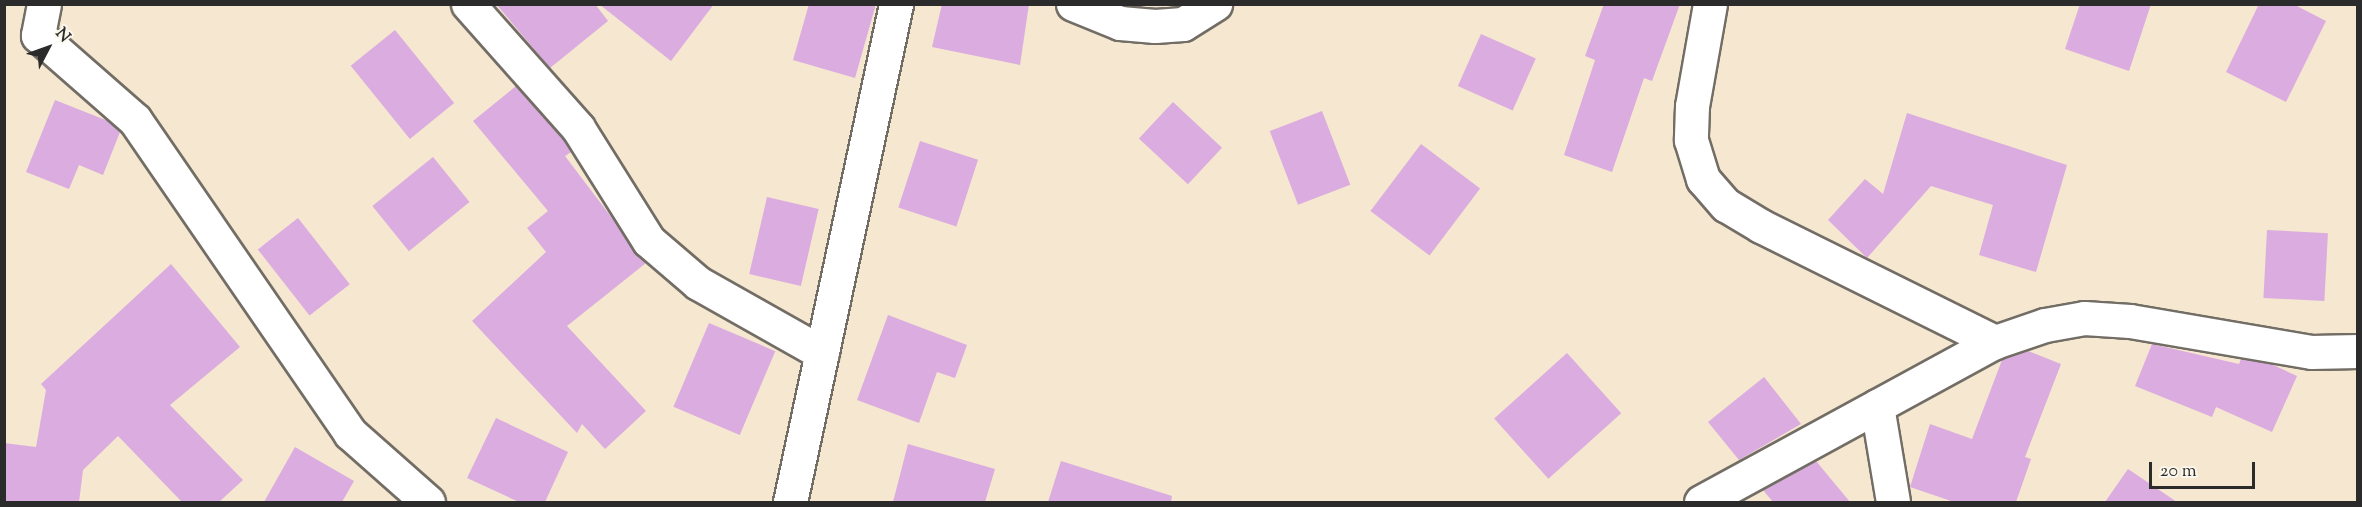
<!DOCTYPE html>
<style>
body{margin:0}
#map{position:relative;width:2362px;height:507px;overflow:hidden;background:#f5e7d0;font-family:"Sorts Mill Goudy",serif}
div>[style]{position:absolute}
.building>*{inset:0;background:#dbacdf;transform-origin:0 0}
.roads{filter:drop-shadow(2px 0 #726d65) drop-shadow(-2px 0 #726d65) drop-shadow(0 2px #726d65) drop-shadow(0 -2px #726d65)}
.street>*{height:33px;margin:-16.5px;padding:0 16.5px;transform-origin:16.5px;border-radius:16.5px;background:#fff}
span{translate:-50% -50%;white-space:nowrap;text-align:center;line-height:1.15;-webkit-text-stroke:4.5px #fbf7ec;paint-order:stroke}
.frame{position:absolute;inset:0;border:6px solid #2b2b2b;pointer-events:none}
.north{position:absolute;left:18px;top:18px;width:60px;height:60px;-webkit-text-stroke:4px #fbf7ec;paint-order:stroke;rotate:49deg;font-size:16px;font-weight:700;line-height:24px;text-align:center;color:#2b2b2b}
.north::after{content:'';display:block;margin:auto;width:21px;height:27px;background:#2b2b2b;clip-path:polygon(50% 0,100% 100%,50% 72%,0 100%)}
.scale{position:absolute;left:2149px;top:462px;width:106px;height:27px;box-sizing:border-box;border:3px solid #2b2b2b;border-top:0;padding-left:8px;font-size:18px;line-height:21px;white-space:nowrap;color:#2b2b2b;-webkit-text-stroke:4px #fbf7ec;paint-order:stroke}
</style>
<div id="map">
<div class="building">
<i style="clip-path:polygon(496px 4px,595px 4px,608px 21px,550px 68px)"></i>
<i style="clip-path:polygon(599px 4px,714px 4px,671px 61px)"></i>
<i style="clip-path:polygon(809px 4px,876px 4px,855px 78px,793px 60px)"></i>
<i style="clip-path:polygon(942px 4px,1029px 4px,1020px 65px,932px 47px)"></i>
<i style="clip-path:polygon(1604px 4px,1680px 4px,1652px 81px,1644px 78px,1612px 172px,1564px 155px,1595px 60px,1585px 56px)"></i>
<i style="clip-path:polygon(2080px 4px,2151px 4px,2129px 71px,2065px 49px)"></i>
<i style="clip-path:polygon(2259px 4px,2293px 4px,2326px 21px,2286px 102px,2226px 72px)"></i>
<i style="left:395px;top:30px;width:94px;height:57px;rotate:51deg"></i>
<i style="left:1481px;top:34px;width:60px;height:57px;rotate:24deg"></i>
<i style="clip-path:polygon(516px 86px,563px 139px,571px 152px,565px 156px,646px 263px,567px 326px,646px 411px,605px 449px,582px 424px,577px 433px,472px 321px,546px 252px,527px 228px,548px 211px,473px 121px)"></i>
<i style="clip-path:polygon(55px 100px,108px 121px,120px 132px,103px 175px,79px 165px,69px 189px,26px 172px)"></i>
<i style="left:1173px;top:102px;width:67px;height:50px;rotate:43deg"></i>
<i style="left:1322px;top:111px;width:79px;height:56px;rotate:69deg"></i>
<i style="clip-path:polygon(1907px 113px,2067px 165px,2036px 272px,1979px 255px,1993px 205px,1931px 186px,1867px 258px,1828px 220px,1865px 179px,1883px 194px)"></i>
<i style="left:920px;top:141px;width:61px;height:70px;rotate:18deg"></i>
<i style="left:1421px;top:144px;width:74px;height:84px;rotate:37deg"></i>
<i style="left:433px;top:157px;width:58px;height:78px;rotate:51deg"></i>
<i style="left:767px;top:197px;width:53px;height:79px;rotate:13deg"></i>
<i style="left:298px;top:218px;width:84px;height:51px;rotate:52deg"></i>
<i style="left:2267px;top:230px;width:61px;height:68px;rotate:3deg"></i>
<i style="clip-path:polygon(171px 264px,240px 347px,170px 405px,243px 480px,219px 502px,182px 502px,118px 436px,83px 470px,79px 502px,4px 502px,4px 443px,36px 447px,46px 390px,41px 384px)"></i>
<i style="clip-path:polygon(888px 315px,967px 345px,955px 378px,937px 372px,919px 423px,857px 400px)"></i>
<i style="left:709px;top:323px;width:72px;height:91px;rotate:23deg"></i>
<i style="clip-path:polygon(2152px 344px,2239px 364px,2241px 359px,2271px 364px,2297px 376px,2272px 432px,2216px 407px,2212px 417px,2135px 386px)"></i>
<i style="clip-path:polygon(2028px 351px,2061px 364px,2025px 457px,2031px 459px,2016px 502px,1954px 502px,1910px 487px,1930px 424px,1972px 439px,2002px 360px)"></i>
<i style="left:1567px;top:353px;width:81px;height:98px;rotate:48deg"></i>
<i style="clip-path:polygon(1764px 377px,1801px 424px,1739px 460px,1708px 422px)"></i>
<i style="clip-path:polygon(496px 418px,568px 452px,545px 502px,519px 502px,467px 478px)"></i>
<i style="clip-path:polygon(908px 444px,995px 469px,985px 502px,893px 502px)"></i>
<i style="clip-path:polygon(295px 447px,354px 481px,342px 502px,264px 502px)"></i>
<i style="clip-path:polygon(1061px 461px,1172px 496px,1171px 502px,1048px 502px)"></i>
<i style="clip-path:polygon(1816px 461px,1850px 502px,1773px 502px,1763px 490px)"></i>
<i style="clip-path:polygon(2128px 469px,2177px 502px,2105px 502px)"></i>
</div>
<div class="roads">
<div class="street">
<i style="left:44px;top:4px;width:32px;rotate:101deg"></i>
<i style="left:38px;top:35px;width:129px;rotate:41.2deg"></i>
<i style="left:135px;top:120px;width:380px;rotate:55.5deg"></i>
<i style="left:350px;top:433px;width:104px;rotate:41.5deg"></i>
<i style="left:468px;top:4px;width:166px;rotate:48.4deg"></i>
<i style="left:578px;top:128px;width:133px;rotate:57.9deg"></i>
<i style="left:649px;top:241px;width:65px;rotate:40.6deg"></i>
<i style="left:698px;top:283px;width:142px;rotate:29.4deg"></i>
<i style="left:1073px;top:4px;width:51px;rotate:22deg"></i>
<i style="left:1120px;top:23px;width:35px;rotate:5deg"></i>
<i style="left:1155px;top:26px;width:28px;rotate:-4deg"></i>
<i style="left:1183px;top:24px;width:38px;rotate:-32deg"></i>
<i style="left:1710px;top:4px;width:104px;rotate:100deg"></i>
<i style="left:1692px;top:106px;width:34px;rotate:92deg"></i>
<i style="left:1691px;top:140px;width:41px;rotate:72.9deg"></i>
<i style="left:1703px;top:179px;width:35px;rotate:49deg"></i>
<i style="left:1726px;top:205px;width:41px;rotate:31deg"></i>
<i style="left:1761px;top:226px;width:261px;rotate:26.4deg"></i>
<i style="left:1877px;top:406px;width:97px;rotate:80.5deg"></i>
<i style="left:790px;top:502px;width:509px;rotate:-77.98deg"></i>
<i style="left:1701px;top:502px;width:335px;rotate:-28.6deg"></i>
<i style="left:1995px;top:342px;width:53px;rotate:-18.8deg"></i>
<i style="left:2045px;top:325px;width:40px;rotate:-10deg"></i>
<i style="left:2084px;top:318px;width:46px;rotate:3.7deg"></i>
<i style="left:2130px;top:321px;width:184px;rotate:9.7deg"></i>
<i style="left:2311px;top:352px;width:47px;rotate:-1.2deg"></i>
</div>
</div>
<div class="frame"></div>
<div class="north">N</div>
<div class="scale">20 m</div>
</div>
